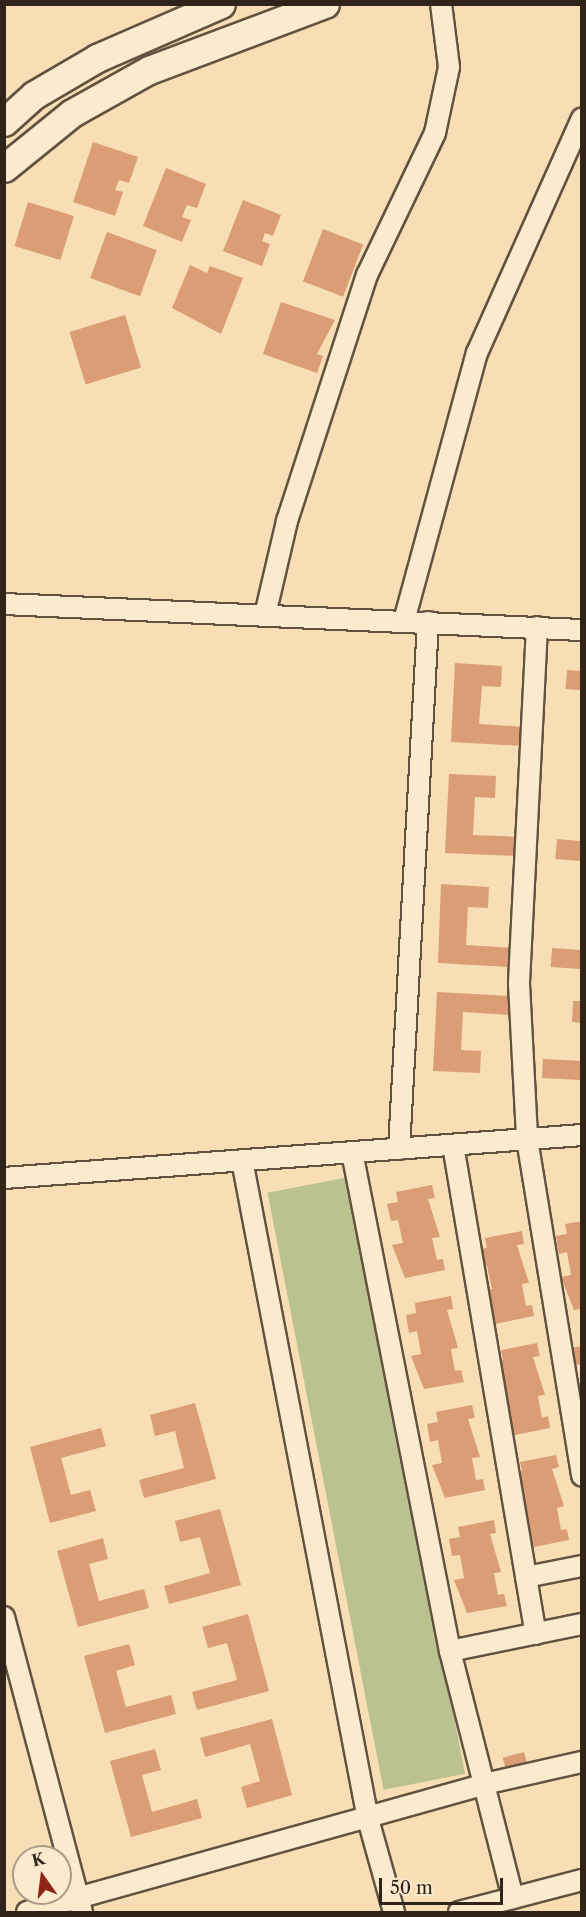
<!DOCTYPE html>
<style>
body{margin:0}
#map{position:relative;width:586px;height:1917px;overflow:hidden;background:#f8deb4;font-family:"Libre Caslon Text",serif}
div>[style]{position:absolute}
.green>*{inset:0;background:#bac28f;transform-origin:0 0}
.building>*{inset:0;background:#da9d75;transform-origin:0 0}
.roads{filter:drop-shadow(2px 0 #625240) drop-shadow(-2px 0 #625240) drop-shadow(0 2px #625240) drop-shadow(0 -2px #625240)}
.street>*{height:20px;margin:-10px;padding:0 10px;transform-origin:10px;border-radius:10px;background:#faeace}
.secondary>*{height:27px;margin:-13.5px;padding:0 13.5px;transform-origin:13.5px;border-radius:13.5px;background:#faeace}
span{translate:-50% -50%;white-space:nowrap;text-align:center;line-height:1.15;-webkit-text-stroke:4.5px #faeace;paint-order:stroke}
.frame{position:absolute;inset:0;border:6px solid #30241a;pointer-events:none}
.north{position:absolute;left:12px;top:1845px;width:60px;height:60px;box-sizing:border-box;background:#faeace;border:2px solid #a99b86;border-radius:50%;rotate:346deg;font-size:16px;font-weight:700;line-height:24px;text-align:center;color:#30241a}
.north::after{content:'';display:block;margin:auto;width:21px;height:27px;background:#8f2418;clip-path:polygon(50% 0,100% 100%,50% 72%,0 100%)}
.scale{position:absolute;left:379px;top:1878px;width:124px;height:27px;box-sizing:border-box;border:3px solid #30241a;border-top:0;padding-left:8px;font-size:18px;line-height:21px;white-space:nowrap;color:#30241a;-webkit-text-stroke:4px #faeace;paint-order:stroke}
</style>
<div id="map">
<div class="green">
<i style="left:349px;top:1177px;width:608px;height:83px;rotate:79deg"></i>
</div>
<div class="building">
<i style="clip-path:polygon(93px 142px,138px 157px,129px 183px,119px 180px,115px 190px,123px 192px,115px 216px,73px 202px)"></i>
<i style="clip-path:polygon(166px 168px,206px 184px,197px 208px,187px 205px,182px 217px,191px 220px,182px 242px,143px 226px)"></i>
<i style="clip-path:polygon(243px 200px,281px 215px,273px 236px,265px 233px,262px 241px,270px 244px,262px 266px,223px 251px)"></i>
<i style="left:28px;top:202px;width:48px;height:46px;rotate:17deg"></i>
<i style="left:323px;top:229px;width:43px;height:56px;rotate:21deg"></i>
<i style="left:107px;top:232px;width:53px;height:49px;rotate:20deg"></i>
<i style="clip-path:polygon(190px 265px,207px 273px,210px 266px,243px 278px,221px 334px,172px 308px)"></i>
<i style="clip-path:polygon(281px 302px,335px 320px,317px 354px,323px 356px,317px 373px,263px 354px)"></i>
<i style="left:125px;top:315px;width:55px;height:58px;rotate:73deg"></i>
<i style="clip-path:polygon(455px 663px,502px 666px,501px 687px,482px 686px,479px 724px,526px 727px,525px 746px,451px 742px)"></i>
<i style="left:567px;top:670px;width:15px;height:19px;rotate:4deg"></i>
<i style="clip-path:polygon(449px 774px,496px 776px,495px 798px,475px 797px,473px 835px,520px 837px,519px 856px,445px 853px)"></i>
<i style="left:557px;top:839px;width:25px;height:20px;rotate:5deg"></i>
<i style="clip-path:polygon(441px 884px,489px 887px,488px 908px,468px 907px,466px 945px,512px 948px,512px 967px,438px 963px)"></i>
<i style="left:552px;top:948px;width:30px;height:19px;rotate:4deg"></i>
<i style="clip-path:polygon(437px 992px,511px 996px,510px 1015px,463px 1012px,461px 1050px,481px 1051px,480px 1073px,433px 1071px)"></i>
<i style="clip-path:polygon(573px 1001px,582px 1001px,582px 1023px,572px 1022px)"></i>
<i style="left:543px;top:1059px;width:39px;height:19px;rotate:3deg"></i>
<i style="clip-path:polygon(432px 1185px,435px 1198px,428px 1199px,440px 1237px,432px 1238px,437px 1260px,443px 1259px,445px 1270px,405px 1278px,392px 1245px,403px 1243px,398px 1220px,391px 1221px,387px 1204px,398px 1202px,396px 1192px)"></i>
<i style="clip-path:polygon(582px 1221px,582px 1309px,574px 1310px,561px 1277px,571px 1275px,567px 1252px,559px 1254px,556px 1236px,567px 1234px,565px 1224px)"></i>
<i style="clip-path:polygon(522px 1231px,524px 1244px,517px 1245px,529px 1283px,522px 1284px,526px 1306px,532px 1305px,534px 1316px,495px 1324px,481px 1291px,492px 1289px,487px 1266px,480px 1267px,476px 1249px,487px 1248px,485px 1238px)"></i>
<i style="clip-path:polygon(451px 1296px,453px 1309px,447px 1310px,458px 1348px,451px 1349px,455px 1371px,461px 1370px,464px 1382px,424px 1389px,411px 1356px,421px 1354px,417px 1331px,409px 1333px,406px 1315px,416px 1313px,415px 1303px)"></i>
<i style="clip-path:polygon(537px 1343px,540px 1356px,533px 1357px,545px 1395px,538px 1396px,542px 1418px,548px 1416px,550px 1428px,510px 1436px,497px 1403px,508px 1401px,503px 1378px,496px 1379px,492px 1362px,503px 1360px,501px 1350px)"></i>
<i style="clip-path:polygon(582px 1346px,582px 1364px,575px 1365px,571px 1348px)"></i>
<i style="clip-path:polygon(195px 1403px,216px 1479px,144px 1498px,139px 1480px,184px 1468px,175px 1431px,155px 1436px,150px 1415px)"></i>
<i style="clip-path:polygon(472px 1405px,475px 1418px,468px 1419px,480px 1457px,472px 1458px,476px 1480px,483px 1479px,485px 1490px,445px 1498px,432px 1465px,442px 1463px,438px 1440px,430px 1442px,427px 1424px,438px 1422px,436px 1412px)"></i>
<i style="clip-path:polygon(101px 1428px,106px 1446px,61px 1458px,71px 1495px,90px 1490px,96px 1511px,50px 1523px,30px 1447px)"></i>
<i style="clip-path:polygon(556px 1455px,559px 1467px,552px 1469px,564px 1506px,557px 1508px,561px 1530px,567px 1529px,569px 1540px,529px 1548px,516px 1515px,527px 1513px,522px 1490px,515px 1491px,511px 1474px,522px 1471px,520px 1462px)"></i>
<i style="clip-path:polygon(220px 1509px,241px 1585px,169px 1604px,164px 1586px,210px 1573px,200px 1537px,180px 1542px,175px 1521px)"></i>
<i style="clip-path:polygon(494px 1520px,496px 1533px,490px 1534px,501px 1572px,494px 1573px,498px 1595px,504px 1594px,507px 1606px,467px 1613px,454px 1580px,464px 1578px,460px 1555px,452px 1556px,449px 1539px,460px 1537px,458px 1527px)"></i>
<i style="clip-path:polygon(103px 1538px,108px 1559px,89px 1564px,99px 1601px,144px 1589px,149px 1608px,78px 1627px,57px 1551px)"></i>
<i style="clip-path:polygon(248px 1614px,269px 1691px,197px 1710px,192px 1692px,237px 1680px,227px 1643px,208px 1648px,202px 1627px)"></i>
<i style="clip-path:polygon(129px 1644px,135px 1665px,116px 1671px,126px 1707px,171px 1695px,176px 1714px,105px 1733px,84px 1656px)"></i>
<i style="clip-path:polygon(272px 1719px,292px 1795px,247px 1808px,241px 1787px,260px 1781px,250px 1744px,205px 1757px,200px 1738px)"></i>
<i style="clip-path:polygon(155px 1749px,161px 1770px,142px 1775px,152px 1812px,197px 1799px,202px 1818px,131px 1837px,110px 1761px)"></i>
<i style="left:524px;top:1752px;width:16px;height:22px;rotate:75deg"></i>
</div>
<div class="roads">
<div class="street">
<i style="left:4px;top:604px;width:579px;rotate:2.58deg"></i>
<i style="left:265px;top:615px;width:97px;rotate:-76.8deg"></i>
<i style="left:287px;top:521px;width:259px;rotate:-72deg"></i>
<i style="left:367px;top:275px;width:157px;rotate:-64.4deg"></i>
<i style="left:435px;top:133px;width:67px;rotate:-78deg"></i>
<i style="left:449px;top:67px;width:64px;rotate:-97.2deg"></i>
<i style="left:404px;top:621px;width:278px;rotate:-74.8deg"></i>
<i style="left:477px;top:353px;width:257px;rotate:-65.9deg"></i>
<i style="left:537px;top:627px;width:357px;rotate:92.9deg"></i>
<i style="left:519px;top:984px;width:155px;rotate:87deg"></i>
<i style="left:527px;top:1139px;width:341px;rotate:80.7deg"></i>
<i style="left:453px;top:1145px;width:496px;rotate:80.4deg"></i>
<i style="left:399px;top:1149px;width:528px;rotate:-86.85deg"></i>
<i style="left:352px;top:1152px;width:509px;rotate:78.89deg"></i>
<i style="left:450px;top:1651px;width:255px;rotate:75.7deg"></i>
<i style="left:242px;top:1160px;width:671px;rotate:79.18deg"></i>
<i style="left:368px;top:1819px;width:97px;rotate:74.4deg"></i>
<i style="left:4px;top:1178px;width:580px;rotate:-4.25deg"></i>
<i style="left:526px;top:1577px;width:57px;rotate:-11.1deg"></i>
<i style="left:4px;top:1617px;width:305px;rotate:75.2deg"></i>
<i style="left:450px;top:1651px;width:135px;rotate:-11.6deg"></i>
<i style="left:27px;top:1912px;width:475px;rotate:-15.6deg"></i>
<i style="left:484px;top:1784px;width:100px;rotate:-12.7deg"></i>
<i style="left:459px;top:1912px;width:127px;rotate:-14.6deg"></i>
</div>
<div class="secondary">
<i style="left:4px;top:122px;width:40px;rotate:-42deg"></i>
<i style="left:34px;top:95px;width:73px;rotate:-30.4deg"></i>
<i style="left:97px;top:58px;width:135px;rotate:-23.5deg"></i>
<i style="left:4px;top:168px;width:87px;rotate:-39deg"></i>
<i style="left:72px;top:113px;width:88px;rotate:-29.2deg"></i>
<i style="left:149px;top:70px;width:188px;rotate:-20.6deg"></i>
</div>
</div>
<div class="frame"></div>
<div class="north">K</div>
<div class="scale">50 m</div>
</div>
